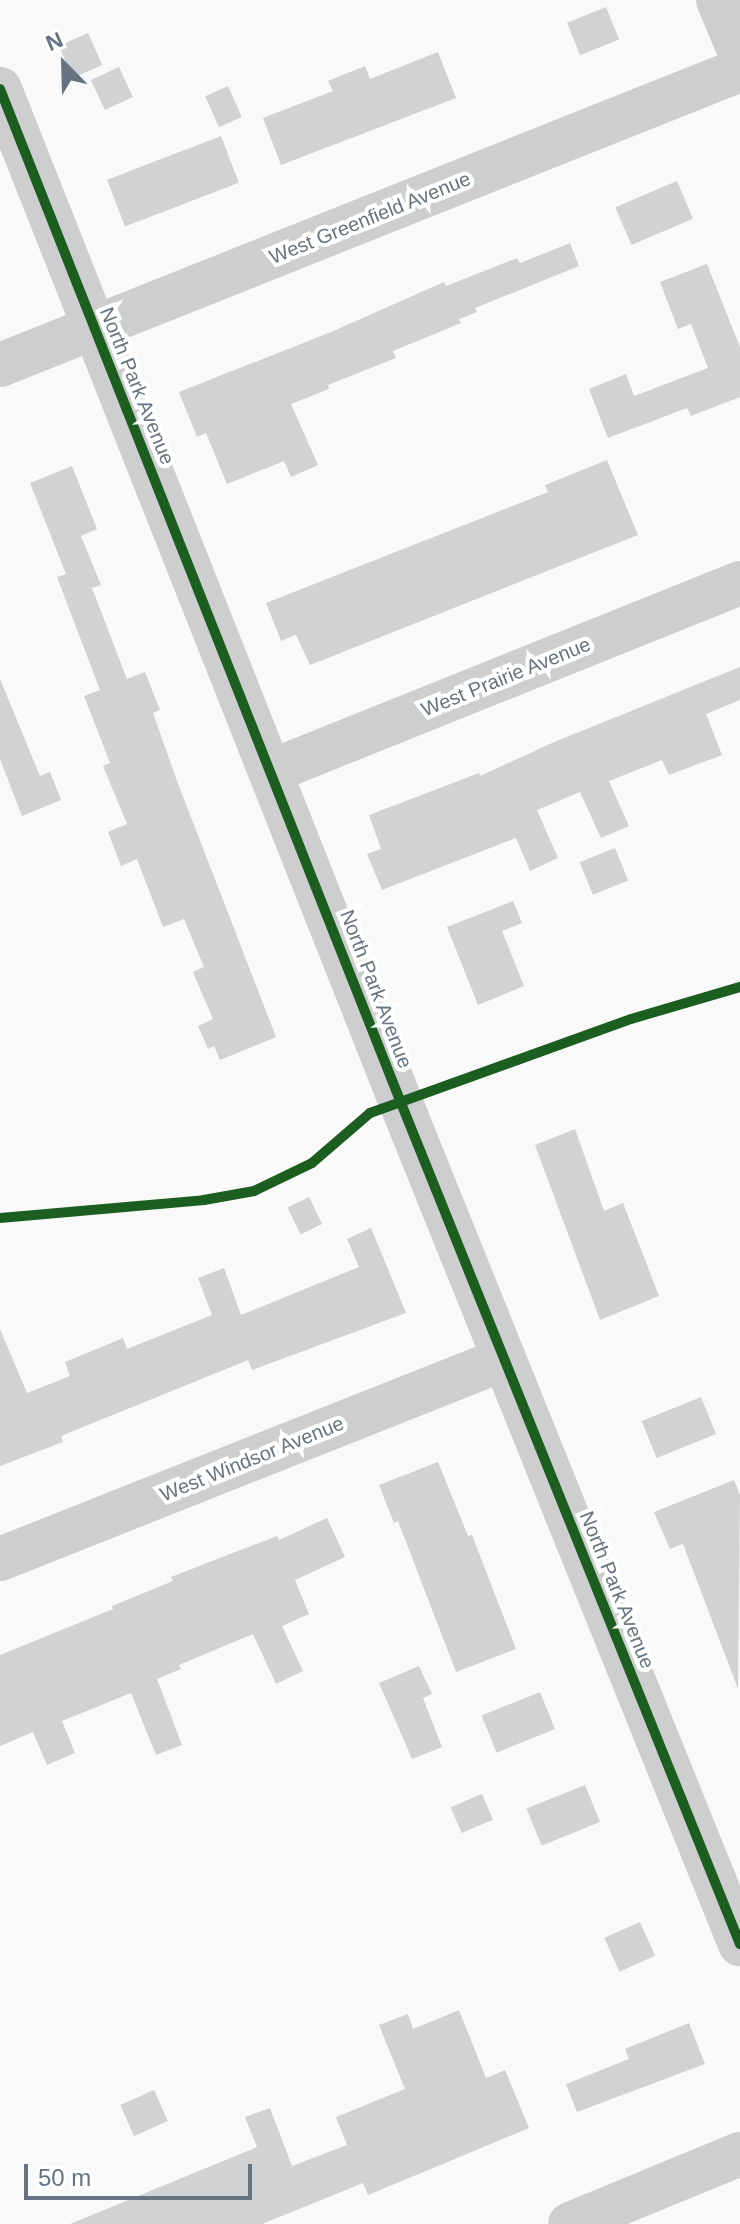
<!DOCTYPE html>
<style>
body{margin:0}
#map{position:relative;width:740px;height:2224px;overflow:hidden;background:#f9f9f9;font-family:Helvetica,sans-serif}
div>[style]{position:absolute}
.building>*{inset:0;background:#d0d2d3;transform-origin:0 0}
.minor>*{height:44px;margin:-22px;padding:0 22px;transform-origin:22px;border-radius:22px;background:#ceced0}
.cycleway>*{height:10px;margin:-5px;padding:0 5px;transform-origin:5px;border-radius:5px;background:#1b5e20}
span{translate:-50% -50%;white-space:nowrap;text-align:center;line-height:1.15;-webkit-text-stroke:8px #fff;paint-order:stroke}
.street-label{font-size:20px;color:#667482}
.north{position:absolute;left:24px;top:24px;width:80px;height:80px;-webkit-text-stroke:6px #fff;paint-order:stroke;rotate:337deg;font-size:22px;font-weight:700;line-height:32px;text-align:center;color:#667482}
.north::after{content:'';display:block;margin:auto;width:28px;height:36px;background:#667482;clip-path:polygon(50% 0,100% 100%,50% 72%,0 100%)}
.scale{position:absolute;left:24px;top:2164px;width:228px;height:36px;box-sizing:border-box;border:4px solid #667482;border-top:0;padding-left:10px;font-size:24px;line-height:28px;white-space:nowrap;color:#667482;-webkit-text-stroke:6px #fff;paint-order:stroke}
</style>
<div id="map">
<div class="building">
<i style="left:606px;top:7px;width:35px;height:42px;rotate:68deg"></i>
<i style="left:88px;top:33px;width:35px;height:32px;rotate:66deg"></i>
<i style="clip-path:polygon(438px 52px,456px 98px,281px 165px,263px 118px,333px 91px,328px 81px,365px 66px,370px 79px)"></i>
<i style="left:119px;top:67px;width:33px;height:31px;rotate:65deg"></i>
<i style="left:228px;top:86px;width:34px;height:25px;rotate:66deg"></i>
<i style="left:221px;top:136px;width:50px;height:122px;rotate:69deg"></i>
<i style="left:677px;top:181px;width:41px;height:67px;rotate:67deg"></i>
<i style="clip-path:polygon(570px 243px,579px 266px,475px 308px,477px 312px,459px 319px,461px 323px,393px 351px,396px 358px,328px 385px,329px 389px,291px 404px,318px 465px,291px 477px,284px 461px,227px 484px,206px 433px,197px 437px,179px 392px,331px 332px,444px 282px,446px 286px,517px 258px,520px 263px)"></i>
<i style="clip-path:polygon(707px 264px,740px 347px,740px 397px,691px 416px,687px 408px,608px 438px,589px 389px,626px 374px,634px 396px,708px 368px,691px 324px,678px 329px,660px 282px)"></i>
<i style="clip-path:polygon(607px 460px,638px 535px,310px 665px,296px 635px,281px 641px,266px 603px,548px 492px,545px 485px)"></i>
<i style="clip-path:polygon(72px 466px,97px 529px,81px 536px,101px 585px,92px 588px,127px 679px,145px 672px,160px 710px,153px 713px,177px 781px,276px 1037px,220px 1060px,214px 1046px,208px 1049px,198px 1026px,213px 1019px,193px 972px,204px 967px,184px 919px,163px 927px,137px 859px,121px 866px,108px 832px,127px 824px,103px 766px,110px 763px,84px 696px,100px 690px,57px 577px,66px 574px,30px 483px)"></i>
<i style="clip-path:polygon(740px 667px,740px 700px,706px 714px,722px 755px,669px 775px,662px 760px,609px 781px,629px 826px,601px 838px,580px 792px,537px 810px,558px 858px,530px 871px,516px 838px,382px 890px,367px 854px,381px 849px,369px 815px,479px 773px,480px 776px,554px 742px)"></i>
<i style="clip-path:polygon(0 679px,40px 776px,50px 772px,61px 800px,22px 816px,0 759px)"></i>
<i style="left:615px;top:848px;width:35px;height:38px;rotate:68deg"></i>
<i style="clip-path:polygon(513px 901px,522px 923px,502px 931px,524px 986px,478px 1005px,447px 927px)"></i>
<i style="clip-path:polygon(575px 1129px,604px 1211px,623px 1203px,659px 1296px,600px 1320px,535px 1145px)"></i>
<i style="left:309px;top:1197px;width:30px;height:24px;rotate:64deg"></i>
<i style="clip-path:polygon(371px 1228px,406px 1313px,252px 1370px,248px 1360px,61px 1436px,63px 1442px,0 1466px,0 1329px,27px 1393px,70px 1376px,65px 1362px,123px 1338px,127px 1349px,212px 1315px,198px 1278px,224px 1268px,241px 1315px,359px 1267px,347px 1239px)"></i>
<i style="left:701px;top:1397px;width:40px;height:64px;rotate:68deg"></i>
<i style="clip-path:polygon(438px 1462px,468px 1536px,472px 1535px,516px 1649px,456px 1672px,398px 1521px,394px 1523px,379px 1485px)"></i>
<i style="clip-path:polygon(734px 1480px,740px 1495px,738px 1689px,683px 1544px,670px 1549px,654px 1512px)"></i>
<i style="clip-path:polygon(327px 1518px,345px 1557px,295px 1580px,309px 1614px,282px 1626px,303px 1671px,276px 1684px,253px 1634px,179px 1665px,181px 1669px,157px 1679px,182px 1745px,156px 1755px,131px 1693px,62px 1721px,75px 1753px,47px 1765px,33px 1732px,0 1746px,0 1655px,113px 1609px,112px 1606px,173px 1581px,171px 1577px,277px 1536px,279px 1540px)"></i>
<i style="clip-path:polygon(419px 1666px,432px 1694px,423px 1698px,442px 1747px,412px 1759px,379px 1683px)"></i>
<i style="left:540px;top:1692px;width:40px;height:63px;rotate:68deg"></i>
<i style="left:585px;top:1785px;width:40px;height:63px;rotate:68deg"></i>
<i style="left:482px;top:1794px;width:28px;height:34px;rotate:67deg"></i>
<i style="left:640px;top:1922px;width:37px;height:39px;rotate:66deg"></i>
<i style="clip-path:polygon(459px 2010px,486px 2078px,505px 2070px,529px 2128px,368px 2195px,363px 2183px,262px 2224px,70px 2224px,257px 2147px,245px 2117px,270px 2108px,292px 2166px,347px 2145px,336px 2117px,405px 2089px,379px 2025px,408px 2014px,413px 2029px)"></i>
<i style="clip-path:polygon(689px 2023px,705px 2064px,577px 2112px,566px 2084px,629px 2059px,625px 2049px)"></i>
<i style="left:154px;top:2090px;width:34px;height:37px;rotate:66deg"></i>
</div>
<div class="minor">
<i style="left:718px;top:0;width:57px;rotate:67.5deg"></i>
<i style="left:0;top:89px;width:1090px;rotate:68.42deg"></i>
<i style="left:401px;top:1103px;width:907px;rotate:68.05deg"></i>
<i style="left:0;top:365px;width:797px;rotate:-21.73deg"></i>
<i style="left:272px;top:771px;width:504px;rotate:-21.89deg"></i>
<i style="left:0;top:1559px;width:542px;rotate:-21.64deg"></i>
<i style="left:570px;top:2224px;width:184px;rotate:-22.4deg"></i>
</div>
<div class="cycleway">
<i style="left:0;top:89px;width:1090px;rotate:68.42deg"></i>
<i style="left:401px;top:1103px;width:907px;rotate:68.05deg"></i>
<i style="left:0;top:1218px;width:205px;rotate:-5deg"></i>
<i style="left:204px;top:1200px;width:51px;rotate:-10.2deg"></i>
<i style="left:254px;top:1191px;width:64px;rotate:-25.8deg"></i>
<i style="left:312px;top:1163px;width:77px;rotate:-40.8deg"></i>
<i style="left:370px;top:1113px;width:277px;rotate:-19.8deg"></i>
<i style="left:631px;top:1019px;width:114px;rotate:-16.4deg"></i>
</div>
<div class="street-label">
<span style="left:370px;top:218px;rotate:-22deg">West Greenfield Avenue</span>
<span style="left:137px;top:386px;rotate:68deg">North Park Avenue</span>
<span style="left:506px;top:677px;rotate:-22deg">West Prairie Avenue</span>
<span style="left:376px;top:989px;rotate:69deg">North Park Avenue</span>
<span style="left:252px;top:1459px;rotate:-22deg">West Windsor Avenue</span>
<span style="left:617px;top:1590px;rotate:68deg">North Park Avenue</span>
</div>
<div class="north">N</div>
<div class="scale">50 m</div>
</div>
